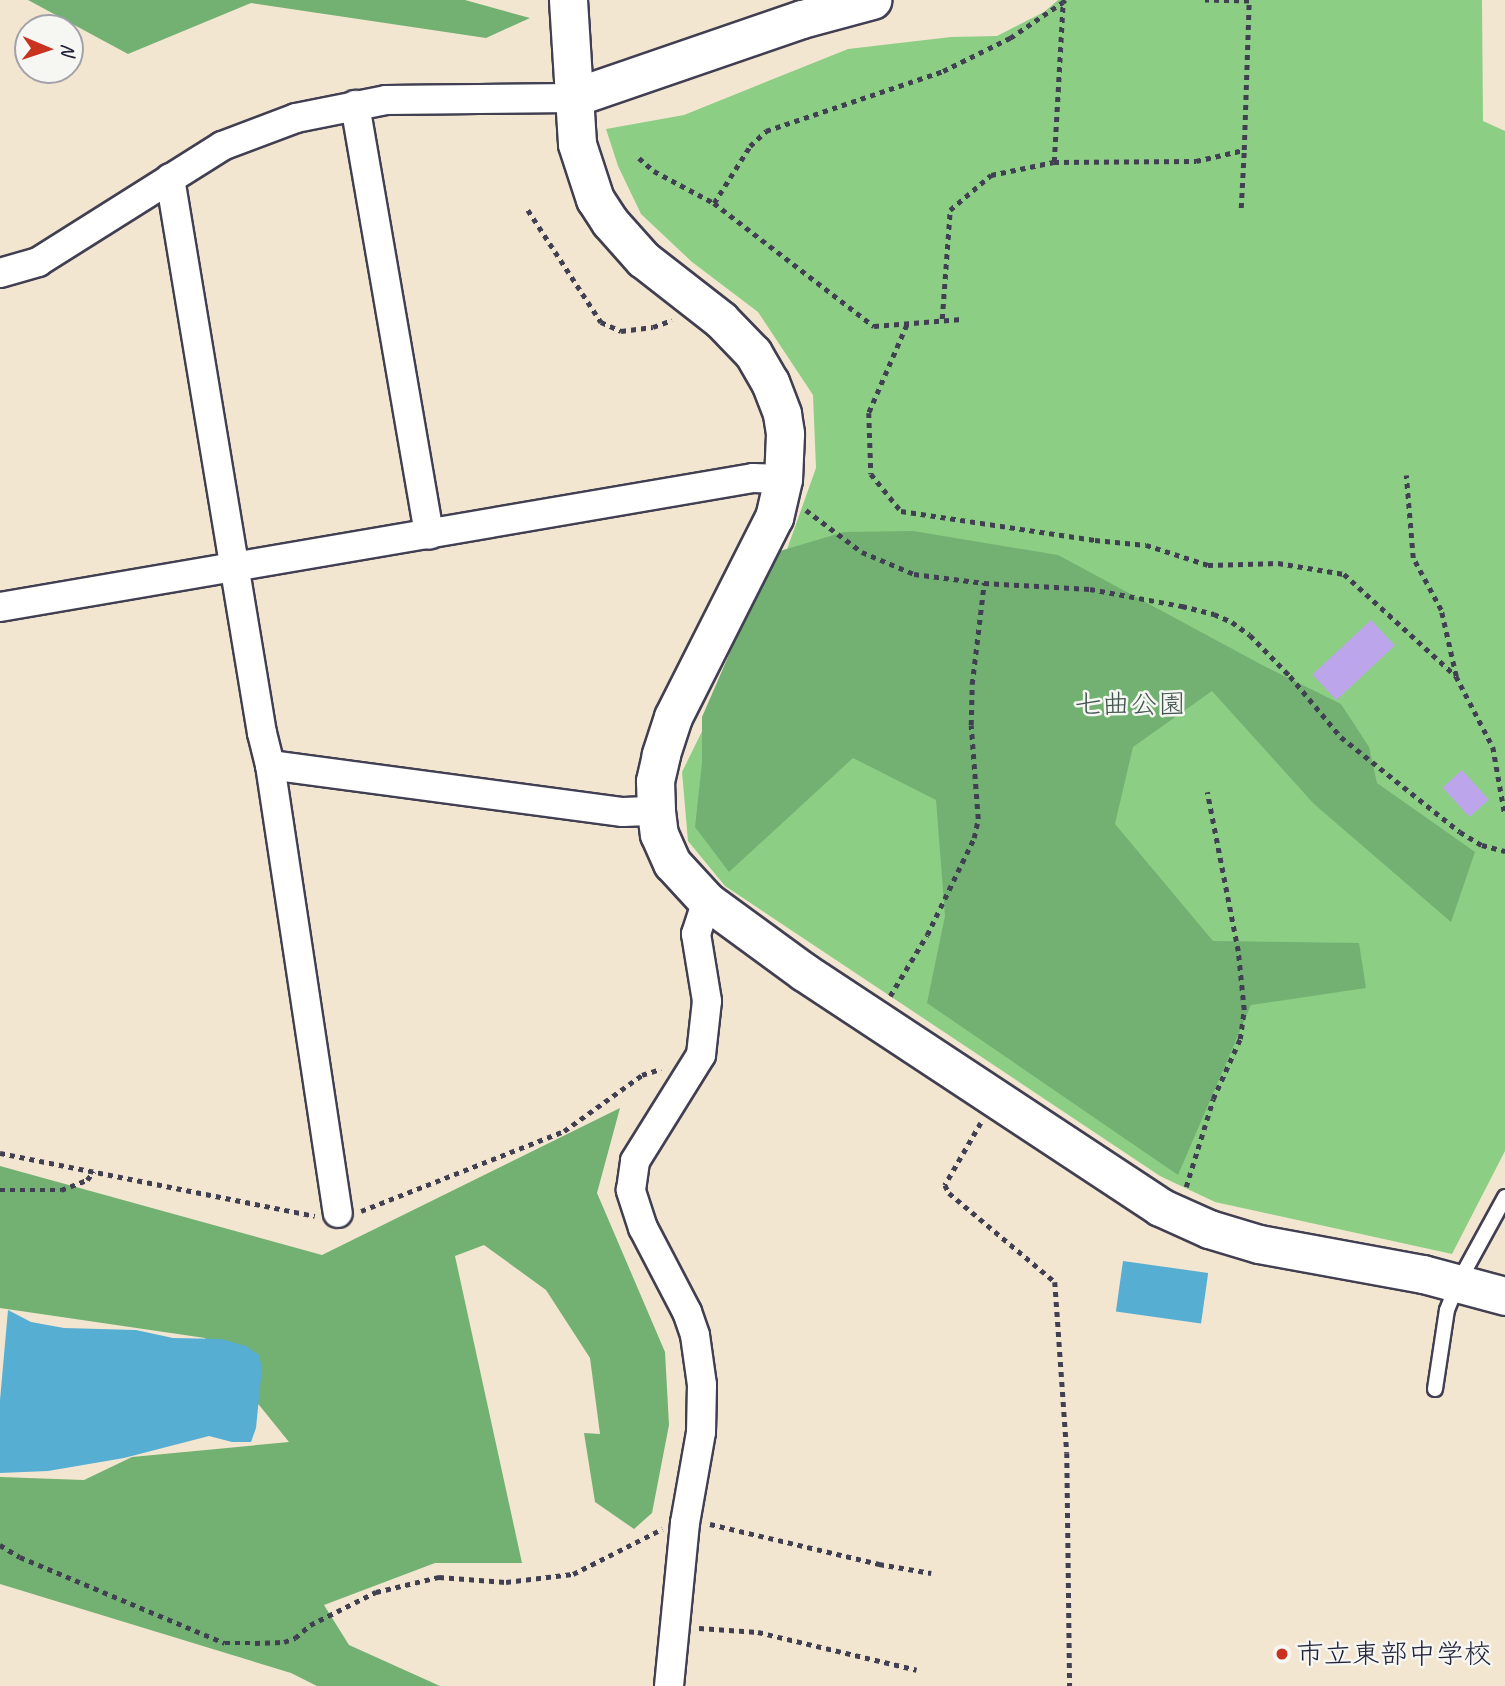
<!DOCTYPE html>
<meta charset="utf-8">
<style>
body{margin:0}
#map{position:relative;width:1505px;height:1686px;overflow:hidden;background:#f3e6d1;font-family:Caveat,"Klee One",sans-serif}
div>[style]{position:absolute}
.green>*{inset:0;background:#8dce85}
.forest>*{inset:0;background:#72b172}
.water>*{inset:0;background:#56aed3;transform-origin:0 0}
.building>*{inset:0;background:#bda5ec;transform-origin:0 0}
.path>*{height:4.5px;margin-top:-2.25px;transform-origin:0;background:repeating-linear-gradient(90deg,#413f52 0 5px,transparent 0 10px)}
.roads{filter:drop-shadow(2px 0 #413f52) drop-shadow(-2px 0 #413f52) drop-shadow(0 2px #413f52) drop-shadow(0 -2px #413f52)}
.service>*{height:14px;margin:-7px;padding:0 7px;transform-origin:7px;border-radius:7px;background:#fff}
.minor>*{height:28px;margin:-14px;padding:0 14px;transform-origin:14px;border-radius:14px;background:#fff}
.tertiary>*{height:37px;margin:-18.5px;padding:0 18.5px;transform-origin:18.5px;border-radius:18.5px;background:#fff}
.dots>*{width:19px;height:19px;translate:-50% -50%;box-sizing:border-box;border:4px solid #f6f6f2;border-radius:50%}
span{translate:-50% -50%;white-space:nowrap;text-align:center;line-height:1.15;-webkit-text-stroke:5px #f6f6f2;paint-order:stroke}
.park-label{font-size:28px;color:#425651}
.poi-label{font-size:28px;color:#22223b}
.left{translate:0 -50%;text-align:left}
.north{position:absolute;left:14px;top:14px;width:70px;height:70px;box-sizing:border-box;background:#f6f6f2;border:2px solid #a1a1a9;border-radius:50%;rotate:92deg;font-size:19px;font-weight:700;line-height:28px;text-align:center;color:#22223b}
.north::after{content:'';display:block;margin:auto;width:24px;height:32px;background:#c8321e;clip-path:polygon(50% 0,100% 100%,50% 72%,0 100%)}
</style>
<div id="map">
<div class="green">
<i style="clip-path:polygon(1058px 0,1482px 0,1483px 121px,1505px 131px,1505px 1151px,1452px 1254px,1215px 1202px,1160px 1176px,725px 886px,688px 841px,682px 772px,775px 583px,816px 468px,813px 395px,758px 312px,692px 262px,641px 214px,618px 166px,606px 129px,684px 115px,848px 49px,951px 37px,997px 36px,1044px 12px)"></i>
</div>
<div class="forest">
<i style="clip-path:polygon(28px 0,465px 0,530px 18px,486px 38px,251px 3px,128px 54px)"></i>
<i style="clip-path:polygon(913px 531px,1058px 555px,1264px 666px,1341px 704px,1369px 747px,1377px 783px,1475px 852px,1451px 922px,1314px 804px,1212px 691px,1133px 747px,1115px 824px,1213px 941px,1359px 943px,1366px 988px,1251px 1005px,1178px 1175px,927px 1003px,945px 916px,936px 800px,853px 758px,729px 872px,695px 827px,702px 763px,702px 717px,773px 553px,844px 532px)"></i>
<i style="clip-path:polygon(620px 1108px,597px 1193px,665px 1352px,669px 1425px,652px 1513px,634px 1529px,595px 1502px,584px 1433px,600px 1434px,590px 1358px,546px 1290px,484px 1245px,455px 1256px,522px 1563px,435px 1563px,324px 1605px,349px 1645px,440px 1686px,317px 1686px,291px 1673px,0 1584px,0 1477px,84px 1480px,132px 1457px,289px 1442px,205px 1338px,0 1308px,0 1166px,322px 1255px)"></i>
</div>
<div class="water">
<i style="left:1123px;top:1261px;width:86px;height:51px;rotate:8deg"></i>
<i style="clip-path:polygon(8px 1310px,31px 1322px,64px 1328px,136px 1330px,173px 1338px,221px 1339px,246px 1346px,259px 1355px,262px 1368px,256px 1428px,251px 1442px,232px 1442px,209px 1436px,124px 1458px,48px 1471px,0 1473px,0 1400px)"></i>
</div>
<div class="building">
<i style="left:1371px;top:620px;width:35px;height:80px;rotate:47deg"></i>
<i style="left:1462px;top:770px;width:40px;height:26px;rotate:48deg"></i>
</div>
<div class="path">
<i style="left:639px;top:158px;width:20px;rotate:41deg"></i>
<i style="left:654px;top:171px;width:68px;rotate:28.1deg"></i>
<i style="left:714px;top:203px;width:202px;rotate:37.6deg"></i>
<i style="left:874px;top:326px;width:88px;rotate:-4.5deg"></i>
<i style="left:1054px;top:162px;width:160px;rotate:-86.8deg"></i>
<i style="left:1063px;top:2px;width:3px;rotate:-45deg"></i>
<i style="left:714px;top:203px;width:67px;rotate:-57.7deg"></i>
<i style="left:750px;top:146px;width:22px;rotate:-43deg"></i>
<i style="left:766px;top:131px;width:187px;rotate:-18.7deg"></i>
<i style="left:943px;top:71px;width:75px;rotate:-26.2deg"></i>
<i style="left:1010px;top:38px;width:64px;rotate:-34.2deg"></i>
<i style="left:1241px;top:208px;width:58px;rotate:-87deg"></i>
<i style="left:528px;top:210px;width:134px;rotate:56.9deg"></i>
<i style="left:601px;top:322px;width:22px;rotate:24deg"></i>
<i style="left:621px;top:331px;width:32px;rotate:-7deg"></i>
<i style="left:653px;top:327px;width:20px;rotate:-20deg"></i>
<i style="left:942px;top:319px;width:109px;rotate:-85.8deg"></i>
<i style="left:950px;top:210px;width:54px;rotate:-40.5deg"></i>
<i style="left:991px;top:175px;width:64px;rotate:-11.7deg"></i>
<i style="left:1054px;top:162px;width:142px;rotate:-0.4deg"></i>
<i style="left:1196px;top:161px;width:49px;rotate:-12.9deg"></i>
<i style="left:1244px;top:150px;width:149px;rotate:-88.1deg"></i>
<i style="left:1249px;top:1px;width:44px;rotate:-178.7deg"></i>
<i style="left:907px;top:325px;width:96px;rotate:113.4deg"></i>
<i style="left:869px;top:413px;width:61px;rotate:88.1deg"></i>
<i style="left:871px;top:474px;width:48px;rotate:51deg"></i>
<i style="left:901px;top:511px;width:196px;rotate:8.5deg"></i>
<i style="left:1095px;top:540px;width:51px;rotate:5.6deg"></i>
<i style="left:1146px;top:545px;width:65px;rotate:17.9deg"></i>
<i style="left:1208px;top:565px;width:70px;rotate:-1.6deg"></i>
<i style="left:1278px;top:563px;width:67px;rotate:9.5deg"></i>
<i style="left:1344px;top:574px;width:151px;rotate:42.3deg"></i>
<i style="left:1456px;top:676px;width:68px;rotate:-102.8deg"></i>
<i style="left:1441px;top:610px;width:59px;rotate:-118.3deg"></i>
<i style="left:1413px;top:558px;width:83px;rotate:-94.8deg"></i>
<i style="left:806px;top:510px;width:70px;rotate:36.9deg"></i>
<i style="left:862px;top:552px;width:56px;rotate:22.9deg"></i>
<i style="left:914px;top:574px;width:71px;rotate:7.3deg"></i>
<i style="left:984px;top:583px;width:106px;rotate:3.2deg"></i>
<i style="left:1090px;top:589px;width:94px;rotate:10.5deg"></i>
<i style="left:1182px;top:606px;width:33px;rotate:14deg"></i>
<i style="left:1214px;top:614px;width:20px;rotate:24deg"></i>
<i style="left:1232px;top:622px;width:22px;rotate:36deg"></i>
<i style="left:1250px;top:635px;width:57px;rotate:45.7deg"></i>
<i style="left:1290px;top:676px;width:80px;rotate:50.1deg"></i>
<i style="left:1341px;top:737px;width:152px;rotate:38.6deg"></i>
<i style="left:1460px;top:832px;width:26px;rotate:31deg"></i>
<i style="left:1482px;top:845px;width:24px;rotate:15deg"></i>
<i style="left:1456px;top:676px;width:80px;rotate:62.5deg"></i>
<i style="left:1493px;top:747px;width:69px;rotate:80deg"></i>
<i style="left:890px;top:996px;width:71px;rotate:-58.8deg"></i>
<i style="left:927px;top:935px;width:108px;rotate:-64.1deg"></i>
<i style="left:974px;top:838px;width:19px;rotate:-78deg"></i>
<i style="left:978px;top:819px;width:94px;rotate:-94.3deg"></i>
<i style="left:971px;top:725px;width:41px;rotate:-88.6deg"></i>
<i style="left:972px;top:684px;width:102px;rotate:-83.2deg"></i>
<i style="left:981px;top:1123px;width:72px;rotate:120.1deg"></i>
<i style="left:945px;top:1185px;width:9px;rotate:63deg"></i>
<i style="left:949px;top:1193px;width:138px;rotate:40deg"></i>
<i style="left:1055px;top:1282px;width:171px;rotate:86deg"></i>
<i style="left:1067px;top:1453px;width:233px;rotate:89.3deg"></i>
<i style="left:0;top:1153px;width:321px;rotate:11.3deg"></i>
<i style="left:1186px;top:1187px;width:92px;rotate:-72.9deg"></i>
<i style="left:1213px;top:1099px;width:66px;rotate:-65.8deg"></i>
<i style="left:1240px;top:1039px;width:29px;rotate:-82deg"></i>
<i style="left:1244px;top:1010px;width:59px;rotate:-95.8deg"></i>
<i style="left:1238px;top:951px;width:162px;rotate:-101deg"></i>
<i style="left:0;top:1190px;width:61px"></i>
<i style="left:61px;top:1190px;width:28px;rotate:-21deg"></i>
<i style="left:87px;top:1180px;width:11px;rotate:-52deg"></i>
<i style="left:361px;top:1211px;width:218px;rotate:-21.5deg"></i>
<i style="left:564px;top:1131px;width:96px;rotate:-35.7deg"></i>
<i style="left:642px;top:1075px;width:20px;rotate:-18deg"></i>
<i style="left:710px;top:1524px;width:174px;rotate:13.3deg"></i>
<i style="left:879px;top:1564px;width:53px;rotate:9.8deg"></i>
<i style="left:0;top:1545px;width:23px;rotate:31deg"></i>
<i style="left:20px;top:1557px;width:222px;rotate:22.8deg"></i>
<i style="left:225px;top:1643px;width:30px"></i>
<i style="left:255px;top:1643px;width:29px;rotate:-2deg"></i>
<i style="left:284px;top:1642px;width:12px;rotate:-20deg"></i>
<i style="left:295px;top:1638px;width:20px;rotate:-41deg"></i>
<i style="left:310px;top:1625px;width:74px;rotate:-26.6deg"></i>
<i style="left:376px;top:1592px;width:65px;rotate:-13.4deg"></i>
<i style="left:439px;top:1577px;width:67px;rotate:4.3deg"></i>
<i style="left:506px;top:1582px;width:67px;rotate:-6.8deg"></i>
<i style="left:573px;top:1574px;width:100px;rotate:-26.8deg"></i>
<i style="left:699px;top:1628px;width:59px;rotate:3.9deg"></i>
<i style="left:758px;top:1632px;width:163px;rotate:13.4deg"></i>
</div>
<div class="roads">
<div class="service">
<i style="left:1435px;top:1389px;width:80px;rotate:-81.4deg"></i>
<i style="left:1447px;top:1310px;width:29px;rotate:-68deg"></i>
<i style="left:1458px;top:1283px;width:98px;rotate:-61.3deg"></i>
</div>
<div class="minor">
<i style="left:355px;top:105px;width:436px;rotate:80.2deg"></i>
<i style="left:170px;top:178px;width:563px;rotate:80.59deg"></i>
<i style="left:262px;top:733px;width:33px;rotate:76deg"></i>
<i style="left:270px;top:765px;width:453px;rotate:81.4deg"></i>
<i style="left:0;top:273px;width:40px;rotate:-16deg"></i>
<i style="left:38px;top:262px;width:218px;rotate:-32.2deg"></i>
<i style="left:222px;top:146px;width:79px;rotate:-20.7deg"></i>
<i style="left:296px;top:118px;width:92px;rotate:-11.3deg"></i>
<i style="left:386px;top:100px;width:186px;rotate:-0.6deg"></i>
<i style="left:0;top:607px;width:764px;rotate:-9.72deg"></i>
<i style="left:753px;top:478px;width:30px;rotate:2deg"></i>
<i style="left:270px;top:765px;width:356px;rotate:7.6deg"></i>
<i style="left:623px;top:812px;width:33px;rotate:-2deg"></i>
<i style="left:669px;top:1686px;width:164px;rotate:-84.4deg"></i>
<i style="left:685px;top:1523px;width:92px;rotate:-80deg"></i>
<i style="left:701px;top:1432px;width:47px;rotate:-88.8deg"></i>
<i style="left:702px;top:1385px;width:50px;rotate:-98deg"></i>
<i style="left:695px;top:1335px;width:24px;rotate:-109deg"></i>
<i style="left:687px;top:1312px;width:95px;rotate:-117.6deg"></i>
<i style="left:643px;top:1228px;width:40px;rotate:-108deg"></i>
<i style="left:631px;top:1190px;width:29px;rotate:-82deg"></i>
<i style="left:635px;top:1161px;width:125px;rotate:-58.1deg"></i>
<i style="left:701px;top:1055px;width:54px;rotate:-83.7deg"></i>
<i style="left:707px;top:1001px;width:68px;rotate:-99.3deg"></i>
<i style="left:696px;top:934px;width:35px;rotate:-72deg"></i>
</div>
<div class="tertiary">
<i style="left:568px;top:0;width:144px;rotate:86.4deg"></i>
<i style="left:577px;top:144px;width:58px;rotate:71.9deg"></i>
<i style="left:595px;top:199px;width:27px;rotate:57deg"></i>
<i style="left:610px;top:222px;width:50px;rotate:48.3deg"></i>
<i style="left:643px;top:259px;width:99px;rotate:38deg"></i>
<i style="left:721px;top:320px;width:46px;rotate:45.9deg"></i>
<i style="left:753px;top:353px;width:34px;rotate:60deg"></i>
<i style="left:770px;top:382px;width:34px;rotate:69deg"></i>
<i style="left:782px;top:414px;width:20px;rotate:81deg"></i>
<i style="left:785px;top:434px;width:45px;rotate:92.5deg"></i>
<i style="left:783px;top:479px;width:39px;rotate:103deg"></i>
<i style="left:774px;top:517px;width:224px;rotate:116.8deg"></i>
<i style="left:673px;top:717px;width:40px;rotate:108deg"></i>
<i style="left:661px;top:755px;width:27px;rotate:103deg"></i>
<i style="left:655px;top:781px;width:30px;rotate:88deg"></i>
<i style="left:656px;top:811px;width:23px;rotate:83deg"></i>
<i style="left:659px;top:834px;width:32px;rotate:66deg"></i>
<i style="left:672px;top:863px;width:52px;rotate:47.4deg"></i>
<i style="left:707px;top:901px;width:120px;rotate:36.2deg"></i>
<i style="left:804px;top:972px;width:427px;rotate:33.4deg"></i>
<i style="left:1160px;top:1207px;width:54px;rotate:24.2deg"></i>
<i style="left:1209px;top:1229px;width:52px;rotate:16.7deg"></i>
<i style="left:1259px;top:1244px;width:167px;rotate:10.4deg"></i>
<i style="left:1423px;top:1274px;width:85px;rotate:15deg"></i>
<i style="left:572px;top:98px;width:243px;rotate:-19deg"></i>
<i style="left:802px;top:19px;width:73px;rotate:-15.2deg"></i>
</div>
</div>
<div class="dots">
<i style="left:1282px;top:1654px;background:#c8321e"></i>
</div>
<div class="park-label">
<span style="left:1130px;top:704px">七曲公園</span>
</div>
<div class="poi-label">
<span class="left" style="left:1296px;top:1654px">市立東部中学校</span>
</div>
<div class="north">N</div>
</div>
